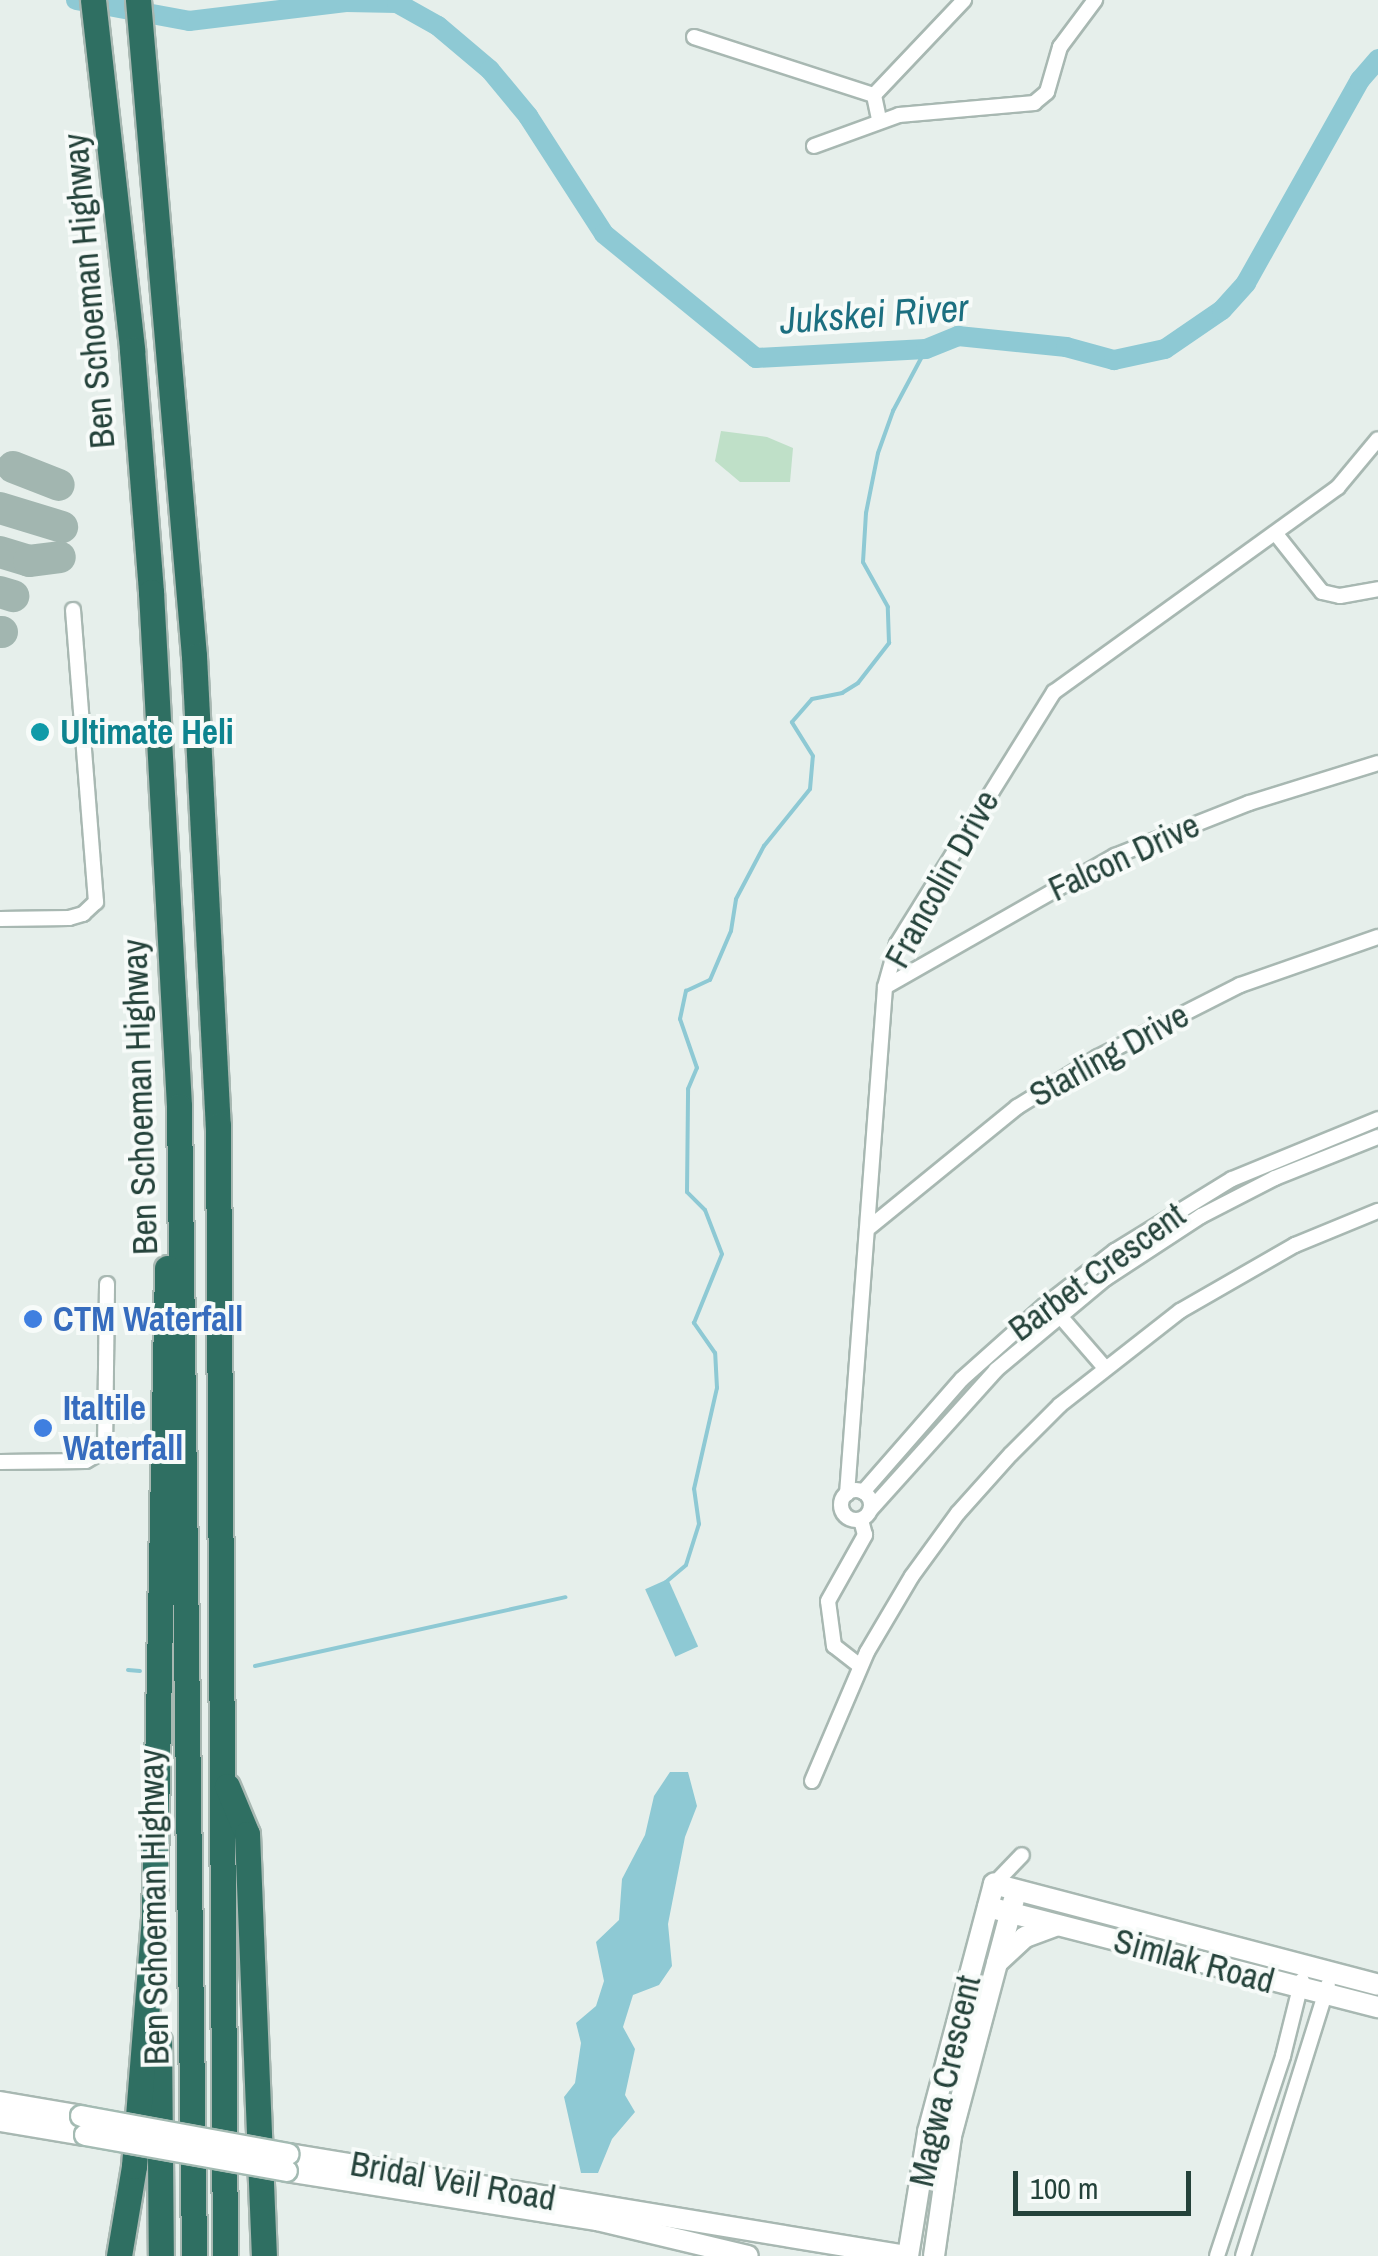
<!DOCTYPE html>
<style>
body{margin:0}
#map{position:relative;width:1378px;height:2256px;overflow:hidden;background:#e6efeb;font-family:"Archivo Narrow",sans-serif}
div>[style]{position:absolute}
.green>*{inset:0;background:#bfe0c8}
.water>*{inset:0;background:#8ec9d4;transform-origin:0 0}
.stream>*{height:4px;margin:-2px;padding:0 2px;transform-origin:2px;border-radius:2px;background:#8ec9d4}
.river>*{height:20px;margin:-10px;padding:0 10px;transform-origin:10px;border-radius:10px;background:#8ec9d4}
.taxiway>*{height:32px;margin:-16px;padding:0 16px;transform-origin:16px;border-radius:16px;background:#a2b6b0}
.roads{filter:drop-shadow(2px 0 #a8b8b2) drop-shadow(-2px 0 #a8b8b2) drop-shadow(0 2px #a8b8b2) drop-shadow(0 -2px #a8b8b2)}
.street>*{height:14px;margin:-7px;padding:0 7px;transform-origin:7px;border-radius:7px;background:#fff}
.street>.ring{margin:-7px;padding:0;box-sizing:content-box;background:none;border:14px solid #fff;border-radius:50%}
.secondary>*{height:20px;margin:-10px;padding:0 10px;transform-origin:10px;border-radius:10px;background:#fff}
.highway>*{height:25px;margin:-12.5px;padding:0 12.5px;transform-origin:12.5px;border-radius:12.5px;background:#2f6f62}
.bridges{filter:drop-shadow(2px 0 #a4bbb3) drop-shadow(-2px 0 #a4bbb3) drop-shadow(0 2px #a4bbb3) drop-shadow(0 -2px #a4bbb3)}
.secondary-bridge>*{height:20px;margin:-10px;padding:0 10px;transform-origin:10px;border-radius:10px;background:#fff}
.dots>*{width:28px;height:28px;translate:-50% -50%;box-sizing:border-box;border:5px solid #f7fbf9;border-radius:50%}
span{translate:-50% -50%;white-space:nowrap;text-align:center;line-height:1.15;-webkit-text-stroke:8px #f7fbf9;paint-order:stroke}
.street-label{font-size:35px;color:#24423a}
.culture-label{font-size:35px;color:#0d838f;font-weight:700}
.left{translate:0 -50%;text-align:left}
.shop-label{font-size:35px;color:#366cbe;font-weight:700}
.water-label{font-size:38px;color:#1c6f80;font-style:italic}
.scale{position:absolute;left:1013px;top:2171px;width:178px;height:45px;box-sizing:border-box;border:5px solid #24423a;border-top:0;padding-left:12px;font-size:30px;line-height:35px;white-space:nowrap;color:#24423a;-webkit-text-stroke:8px #f7fbf9;paint-order:stroke}
</style>
<div id="map">
<div class="green">
<i style="clip-path:polygon(721px 431px,767px 437px,793px 448px,790px 482px,740px 482px,715px 461px)"></i>
</div>
<div class="water">
<i style="left:668px;top:1579px;width:74px;height:25px;rotate:66deg"></i>
<i style="clip-path:polygon(670px 1772px,688px 1772px,697px 1806px,685px 1837px,668px 1924px,672px 1966px,659px 1985px,633px 1995px,623px 2027px,635px 2049px,625px 2095px,635px 2112px,612px 2139px,598px 2173px,581px 2173px,564px 2097px,575px 2083px,581px 2043px,576px 2023px,596px 2006px,604px 1981px,596px 1942px,619px 1920px,622px 1879px,645px 1835px,654px 1796px)"></i>
</div>
<div class="stream">
<i style="left:666px;top:1582px;width:26px;rotate:-40deg"></i>
<i style="left:686px;top:1565px;width:43px;rotate:-72.4deg"></i>
<i style="left:699px;top:1524px;width:35px;rotate:-98deg"></i>
<i style="left:694px;top:1489px;width:104px;rotate:-77.2deg"></i>
<i style="left:717px;top:1388px;width:35px;rotate:-93deg"></i>
<i style="left:715px;top:1353px;width:37px;rotate:-125deg"></i>
<i style="left:694px;top:1323px;width:74px;rotate:-67.9deg"></i>
<i style="left:722px;top:1254px;width:47px;rotate:-111.1deg"></i>
<i style="left:705px;top:1210px;width:25px;rotate:-135deg"></i>
<i style="left:687px;top:1192px;width:103px;rotate:-89.4deg"></i>
<i style="left:688px;top:1089px;width:23px;rotate:-67deg"></i>
<i style="left:697px;top:1068px;width:52px;rotate:-109.1deg"></i>
<i style="left:680px;top:1019px;width:29px;rotate:-78deg"></i>
<i style="left:686px;top:991px;width:26px;rotate:-25deg"></i>
<i style="left:710px;top:980px;width:53px;rotate:-66.8deg"></i>
<i style="left:731px;top:931px;width:32px;rotate:-81deg"></i>
<i style="left:736px;top:899px;width:60px;rotate:-62.2deg"></i>
<i style="left:764px;top:846px;width:73px;rotate:-51.1deg"></i>
<i style="left:810px;top:789px;width:33px;rotate:-85deg"></i>
<i style="left:813px;top:756px;width:40px;rotate:-122deg"></i>
<i style="left:792px;top:722px;width:30px;rotate:-49deg"></i>
<i style="left:812px;top:699px;width:31px;rotate:-11deg"></i>
<i style="left:842px;top:693px;width:19px;rotate:-32deg"></i>
<i style="left:858px;top:683px;width:51px;rotate:-52.2deg"></i>
<i style="left:889px;top:643px;width:36px;rotate:-92deg"></i>
<i style="left:888px;top:607px;width:51px;rotate:-119.1deg"></i>
<i style="left:863px;top:562px;width:49px;rotate:-86.5deg"></i>
<i style="left:866px;top:513px;width:61px;rotate:-78.7deg"></i>
<i style="left:878px;top:453px;width:45px;rotate:-70.3deg"></i>
<i style="left:893px;top:411px;width:70px;rotate:-62deg"></i>
<i style="left:255px;top:1666px;width:318px;rotate:-12.5deg"></i>
<i style="left:128px;top:1670px;width:12px;rotate:5deg"></i>
</div>
<div class="river">
<i style="left:76px;top:0;width:115px;rotate:10.5deg"></i>
<i style="left:189px;top:21px;width:158px;rotate:-6.9deg"></i>
<i style="left:346px;top:2px;width:51px;rotate:1.1deg"></i>
<i style="left:397px;top:3px;width:47px;rotate:29.3deg"></i>
<i style="left:438px;top:26px;width:68px;rotate:40.2deg"></i>
<i style="left:490px;top:70px;width:60px;rotate:50.4deg"></i>
<i style="left:528px;top:116px;width:140px;rotate:57.2deg"></i>
<i style="left:604px;top:234px;width:196px;rotate:39.2deg"></i>
<i style="left:756px;top:358px;width:170px;rotate:-3deg"></i>
<i style="left:926px;top:349px;width:35px;rotate:-22deg"></i>
<i style="left:958px;top:336px;width:109px;rotate:5.8deg"></i>
<i style="left:1066px;top:347px;width:50px;rotate:15.2deg"></i>
<i style="left:1114px;top:360px;width:52px;rotate:-12.2deg"></i>
<i style="left:1165px;top:349px;width:69px;rotate:-34.4deg"></i>
<i style="left:1222px;top:310px;width:36px;rotate:-48deg"></i>
<i style="left:1246px;top:283px;width:233px;rotate:-60.7deg"></i>
<i style="left:1360px;top:80px;width:28px;rotate:-49deg"></i>
</div>
<div class="taxiway">
<i style="left:13px;top:467px;width:49px;rotate:21.4deg"></i>
<i style="left:0;top:508px;width:65px;rotate:17deg"></i>
<i style="left:0;top:552px;width:30px;rotate:17deg"></i>
<i style="left:29px;top:561px;width:31px;rotate:-7deg"></i>
<i style="left:0;top:592px;width:14px;rotate:17deg"></i>
<i style="left:0;top:632px;width:2px"></i>
</div>
<div class="roads">
<div class="street">
<i style="left:694px;top:37px;width:189px;rotate:17.9deg"></i>
<i style="left:879px;top:119px;width:25px;rotate:-102deg"></i>
<i style="left:874px;top:95px;width:131px;rotate:-46.5deg"></i>
<i style="left:814px;top:146px;width:90px;rotate:-20deg"></i>
<i style="left:899px;top:115px;width:136px;rotate:-5.1deg"></i>
<i style="left:1034px;top:103px;width:17px;rotate:-40deg"></i>
<i style="left:1047px;top:92px;width:47px;rotate:-73.9deg"></i>
<i style="left:1060px;top:47px;width:59px;rotate:-53.3deg"></i>
<i style="left:1276px;top:534px;width:74px;rotate:51.6deg"></i>
<i style="left:1322px;top:592px;width:18px;rotate:13deg"></i>
<i style="left:1340px;top:596px;width:39px;rotate:-10deg"></i>
<i style="left:0;top:919px;width:69px;rotate:-0.8deg"></i>
<i style="left:69px;top:918px;width:15px;rotate:-16deg"></i>
<i style="left:83px;top:914px;width:18px;rotate:-43deg"></i>
<i style="left:96px;top:902px;width:293px;rotate:-94.5deg"></i>
<i style="left:885px;top:987px;width:265px;rotate:-29.7deg"></i>
<i style="left:1115px;top:856px;width:144px;rotate:-21.6deg"></i>
<i style="left:1249px;top:803px;width:135px;rotate:-17.2deg"></i>
<i style="left:870px;top:1227px;width:190px;rotate:-39.2deg"></i>
<i style="left:1017px;top:1107px;width:95px;rotate:-31.7deg"></i>
<i style="left:1098px;top:1057px;width:159px;rotate:-26.9deg"></i>
<i style="left:1240px;top:985px;width:146px;rotate:-19.2deg"></i>
<i style="left:1060px;top:1316px;width:69px;rotate:49.1deg"></i>
<i style="left:0;top:1462px;width:86px;rotate:-0.7deg"></i>
<i style="left:86px;top:1461px;width:22px;rotate:-30deg"></i>
<i style="left:105px;top:1450px;width:166px;rotate:-89.3deg"></i>
<i class="ring" style="left:841px;top:1490px;width:16px;height:16px"></i>
<i style="left:863px;top:1492px;width:150px;rotate:-48.8deg"></i>
<i style="left:962px;top:1379px;width:110px;rotate:-41.7deg"></i>
<i style="left:1044px;top:1306px;width:90px;rotate:-37.8deg"></i>
<i style="left:1115px;top:1251px;width:137px;rotate:-31.6deg"></i>
<i style="left:1232px;top:1179px;width:158px;rotate:-22.3deg"></i>
<i style="left:847px;top:1494px;width:508px;rotate:-85.71deg"></i>
<i style="left:885px;top:987px;width:45px;rotate:-74.4deg"></i>
<i style="left:897px;top:944px;width:297px;rotate:-58.1deg"></i>
<i style="left:1054px;top:692px;width:350px;rotate:-35.8deg"></i>
<i style="left:1338px;top:487px;width:62px;rotate:-50.2deg"></i>
<i style="left:871px;top:1509px;width:187px;rotate:-48deg"></i>
<i style="left:996px;top:1370px;width:142px;rotate:-39.9deg"></i>
<i style="left:1105px;top:1279px;width:115px;rotate:-33.3deg"></i>
<i style="left:1201px;top:1216px;width:83px;rotate:-27.2deg"></i>
<i style="left:1275px;top:1178px;width:111px;rotate:-21.7deg"></i>
<i style="left:860px;top:1666px;width:33px;rotate:-142deg"></i>
<i style="left:834px;top:1646px;width:45px;rotate:-97.6deg"></i>
<i style="left:828px;top:1601px;width:76px;rotate:-60.7deg"></i>
<i style="left:865px;top:1535px;width:16px;rotate:-105deg"></i>
<i style="left:812px;top:1781px;width:140px;rotate:-66.9deg"></i>
<i style="left:867px;top:1652px;width:88px;rotate:-59.4deg"></i>
<i style="left:912px;top:1576px;width:78px;rotate:-53.9deg"></i>
<i style="left:958px;top:1513px;width:79px;rotate:-48.1deg"></i>
<i style="left:1011px;top:1454px;width:69px;rotate:-45deg"></i>
<i style="left:1060px;top:1405px;width:152px;rotate:-38.1deg"></i>
<i style="left:1180px;top:1311px;width:133px;rotate:-29.9deg"></i>
<i style="left:1295px;top:1245px;width:90px;rotate:-22.3deg"></i>
<i style="left:994px;top:1884px;width:40px;rotate:-46deg"></i>
<i style="left:1217px;top:2256px;width:211px;rotate:-71.7deg"></i>
<i style="left:1283px;top:2056px;width:78px;rotate:-76deg"></i>
<i style="left:1243px;top:2256px;width:284px;rotate:-72.6deg"></i>
</div>
<div class="secondary">
<i style="left:988px;top:1907px;width:403px;rotate:14.4deg"></i>
<i style="left:997px;top:1963px;width:38px;rotate:-43deg"></i>
<i style="left:1025px;top:1937px;width:33px;rotate:-20deg"></i>
<i style="left:0;top:2102px;width:82px;rotate:9.8deg"></i>
<i style="left:0;top:2121px;width:86px;rotate:9.4deg"></i>
<i style="left:289px;top:2154px;width:625px;rotate:9.39deg"></i>
<i style="left:287px;top:2171px;width:314px;rotate:9deg"></i>
<i style="left:597px;top:2220px;width:155px;rotate:13.4deg"></i>
<i style="left:908px;top:2256px;width:126px;rotate:-80.8deg"></i>
<i style="left:928px;top:2132px;width:257px;rotate:-75.1deg"></i>
<i style="left:994px;top:1884px;width:397px;rotate:14.7deg"></i>
<i style="left:934px;top:2256px;width:121px;rotate:-81.9deg"></i>
<i style="left:951px;top:2136px;width:244px;rotate:-75.1deg"></i>
</div>
<div class="highway">
<i style="left:93px;top:0;width:352px;rotate:83.6deg"></i>
<i style="left:132px;top:350px;width:243px;rotate:85.5deg"></i>
<i style="left:151px;top:592px;width:515px;rotate:86.88deg"></i>
<i style="left:179px;top:1106px;width:1150px;rotate:89.25deg"></i>
<i style="left:138px;top:0;width:658px;rotate:85.12deg"></i>
<i style="left:194px;top:656px;width:470px;rotate:87.1deg"></i>
<i style="left:218px;top:1125px;width:1131px;rotate:89.65deg"></i>
<i style="left:227px;top:1786px;width:52px;rotate:67.4deg"></i>
<i style="left:247px;top:1834px;width:422px;rotate:87.7deg"></i>
<i style="left:159px;top:2041px;width:215px;rotate:89.5deg"></i>
<i style="left:119px;top:2256px;width:91px;rotate:-80.5deg"></i>
<i style="left:134px;top:2166px;width:247px;rotate:-85.4deg"></i>
<i style="left:154px;top:1920px;width:652px;rotate:-88.86deg"></i>
</div>
</div>
<div class="bridges">
<div class="secondary-bridge">
<i style="left:81px;top:2116px;width:211px;rotate:10.4deg"></i>
<i style="left:85px;top:2135px;width:205px;rotate:10.1deg"></i>
</div>
</div>
<div class="dots">
<i style="left:40px;top:732px;background:#0f9aa8"></i>
<i style="left:33px;top:1319px;background:#3f7fe0"></i>
<i style="left:43px;top:1428px;background:#3f7fe0"></i>
</div>
<div class="street-label">
<span style="left:89px;top:291px;rotate:-95deg">Ben Schoeman Highway</span>
<span style="left:1124px;top:857px;rotate:-25deg">Falcon Drive</span>
<span style="left:942px;top:879px;rotate:-61deg">Francolin Drive</span>
<span style="left:1109px;top:1055px;rotate:-29deg">Starling Drive</span>
<span style="left:140px;top:1097px;rotate:-92deg">Ben Schoeman Highway</span>
<span style="left:1097px;top:1272px;rotate:-36deg">Barbet Crescent</span>
<span style="left:154px;top:1907px;rotate:-91deg">Ben Schoeman Highway</span>
<span style="left:1194px;top:1961px;rotate:15deg">Simlak Road</span>
<span style="left:945px;top:2081px;rotate:-77deg">Magwa Crescent</span>
<span style="left:453px;top:2181px;rotate:10deg">Bridal Veil Road</span>
</div>
<div class="culture-label">
<span class="left" style="left:60px;top:732px">Ultimate Heli</span>
</div>
<div class="shop-label">
<span class="left" style="left:53px;top:1319px">CTM Waterfall</span>
<span class="left" style="left:63px;top:1428px">Italtile<br>Waterfall</span>
</div>
<div class="water-label">
<span style="left:874px;top:314px;rotate:-4deg">Jukskei River</span>
</div>
<div class="scale">100 m</div>
</div>
